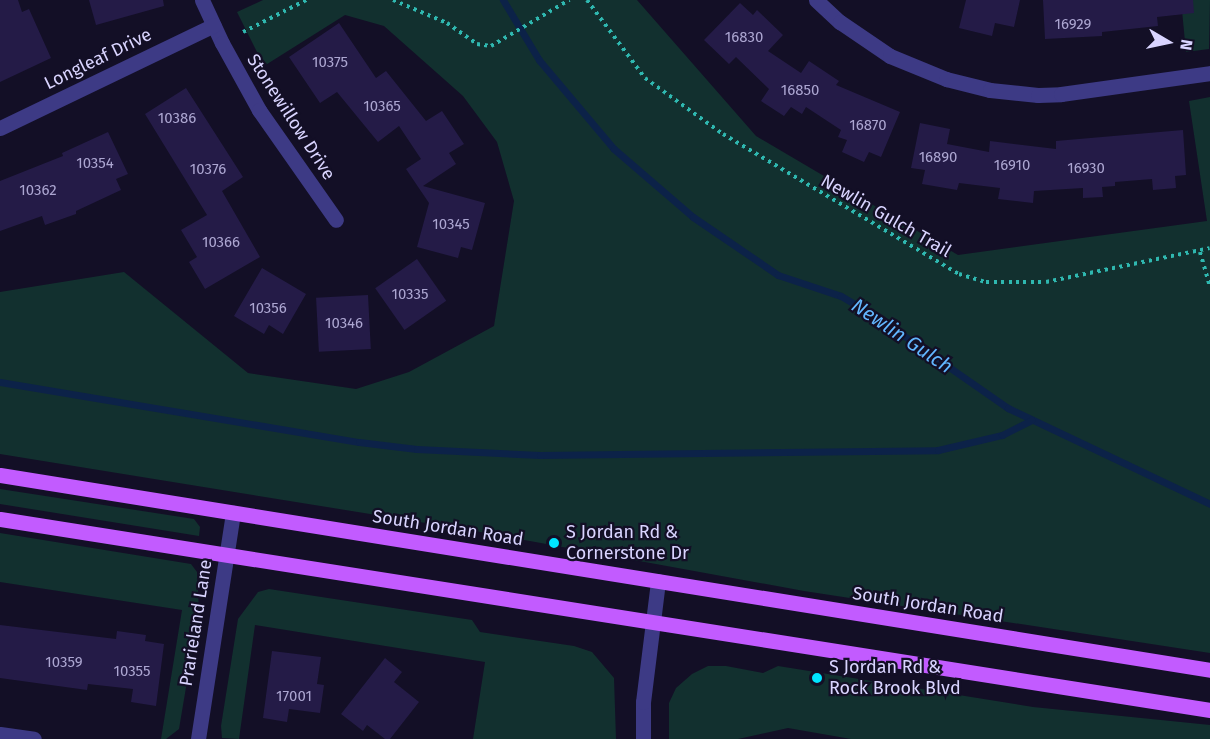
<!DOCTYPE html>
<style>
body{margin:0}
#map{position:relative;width:1210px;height:739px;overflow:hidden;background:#130f26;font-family:"Fira Sans",sans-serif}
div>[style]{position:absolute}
.green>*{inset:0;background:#12302f}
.stream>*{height:7px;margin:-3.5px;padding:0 3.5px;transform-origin:3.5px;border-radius:3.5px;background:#0c2248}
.building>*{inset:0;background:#241b47;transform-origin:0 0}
.path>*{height:4px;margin-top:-2px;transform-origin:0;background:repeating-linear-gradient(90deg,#2fb8b0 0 3px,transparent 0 7.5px)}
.minor>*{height:15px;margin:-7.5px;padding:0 7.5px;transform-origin:7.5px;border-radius:7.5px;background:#3d3a85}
.major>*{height:15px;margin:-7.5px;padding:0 7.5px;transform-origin:7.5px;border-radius:7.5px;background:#c25bff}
.dots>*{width:16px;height:16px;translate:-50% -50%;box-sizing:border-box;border:3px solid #130f26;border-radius:50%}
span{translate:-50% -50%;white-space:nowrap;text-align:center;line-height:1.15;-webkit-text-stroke:4.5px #130f26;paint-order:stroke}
.number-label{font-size:15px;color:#aca6d1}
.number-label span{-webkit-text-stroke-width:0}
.street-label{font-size:18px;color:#d9d4ff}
.poi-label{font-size:18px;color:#d9d4ff}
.left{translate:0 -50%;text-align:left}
.water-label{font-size:20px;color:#62b6ff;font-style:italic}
.north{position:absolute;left:1138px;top:12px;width:60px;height:60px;-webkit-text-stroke:4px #130f26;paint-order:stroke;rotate:99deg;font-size:16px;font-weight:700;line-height:24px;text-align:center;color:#d9d4ff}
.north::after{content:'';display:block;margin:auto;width:21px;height:27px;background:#d9d4ff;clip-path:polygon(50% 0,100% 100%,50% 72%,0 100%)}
</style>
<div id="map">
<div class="green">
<i style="clip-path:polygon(263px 0,637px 0,756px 136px,958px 255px,1207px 221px,1189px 101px,1210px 97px,1210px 653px,804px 591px,475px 531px,0 454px,0 292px,124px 272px,248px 373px,356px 389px,409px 372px,494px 326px,514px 201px,497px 142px,463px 96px,384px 26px,345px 15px,264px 66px,237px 12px)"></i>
<i style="clip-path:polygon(1181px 0,1210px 0,1209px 49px,1186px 52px)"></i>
<i style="clip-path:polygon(0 489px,194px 519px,200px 527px,199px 536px,0 504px)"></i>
<i style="clip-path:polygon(0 533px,191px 564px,197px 572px,199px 610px,179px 729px,166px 739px,161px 739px,182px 610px,0 582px)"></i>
<i style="clip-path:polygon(269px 589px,472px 620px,480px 632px,574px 646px,592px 652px,614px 678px,616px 739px,473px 739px,485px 662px,255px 625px,239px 739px,222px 738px,221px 726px,238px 619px,258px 592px)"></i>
<i style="clip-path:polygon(708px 666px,726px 666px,763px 673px,778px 666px,1033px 707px,1210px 725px,1210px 739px,851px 739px,788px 728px,738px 739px,669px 739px,669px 703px,676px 688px,692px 674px)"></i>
</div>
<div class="stream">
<i style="left:503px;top:0;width:70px;rotate:59deg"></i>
<i style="left:539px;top:60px;width:116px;rotate:49.9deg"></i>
<i style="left:614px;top:149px;width:104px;rotate:40.7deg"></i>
<i style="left:693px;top:217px;width:103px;rotate:34.3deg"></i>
<i style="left:778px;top:275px;width:66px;rotate:18.4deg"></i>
<i style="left:841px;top:296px;width:42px;rotate:30.3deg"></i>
<i style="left:877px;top:317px;width:160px;rotate:34.8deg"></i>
<i style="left:1008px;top:408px;width:224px;rotate:25.4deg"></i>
<i style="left:0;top:382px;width:364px;rotate:9.5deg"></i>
<i style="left:359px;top:442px;width:58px;rotate:6.9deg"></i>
<i style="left:417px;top:449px;width:123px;rotate:2.8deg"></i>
<i style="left:540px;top:455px;width:398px;rotate:-0.7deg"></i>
<i style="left:938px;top:450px;width:66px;rotate:-13.2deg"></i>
<i style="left:1002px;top:435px;width:33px;rotate:-27deg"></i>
</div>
<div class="building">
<i style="clip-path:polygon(0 0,18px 0,22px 12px,29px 9px,51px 58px,0 82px)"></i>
<i style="clip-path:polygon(89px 0,163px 0,164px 6px,96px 25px)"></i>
<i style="clip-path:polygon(966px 0,1020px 0,1014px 27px,995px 23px,992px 36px,959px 28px)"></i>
<i style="clip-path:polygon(1043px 0,1193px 0,1194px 13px,1157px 17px,1158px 26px,1102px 32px,1102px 36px,1045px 39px)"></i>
<i style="clip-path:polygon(740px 3px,753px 15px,757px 10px,783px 35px,768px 51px,801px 73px,809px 61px,839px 81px,836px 85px,900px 112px,881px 157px,869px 152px,864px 162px,842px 152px,847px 140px,838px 137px,841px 130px,806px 107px,802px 114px,791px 107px,784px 116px,761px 101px,769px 89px,736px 57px,729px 64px,704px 40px)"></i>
<i style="clip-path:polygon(339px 23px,376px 78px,386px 71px,426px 121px,442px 111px,464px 144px,449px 153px,456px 164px,423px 186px,485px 203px,472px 250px,461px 247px,458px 258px,417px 247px,429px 203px,406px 169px,421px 159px,399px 126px,378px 142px,337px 92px,320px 103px,289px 57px)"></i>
<i style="clip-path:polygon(186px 88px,243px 177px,222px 191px,260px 257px,205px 289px,189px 262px,197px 257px,181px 230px,207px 215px,145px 114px)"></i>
<i style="clip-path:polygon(920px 123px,950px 129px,947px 144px,989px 152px,990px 141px,1056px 149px,1056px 141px,1183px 130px,1186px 175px,1175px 176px,1176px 188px,1153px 190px,1152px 179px,1115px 182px,1115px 186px,1102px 187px,1103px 197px,1083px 198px,1083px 188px,1034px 191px,1033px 203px,998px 199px,1000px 188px,959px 183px,957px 190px,922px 184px,925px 170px,911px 168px)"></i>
<i style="clip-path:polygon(108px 132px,128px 174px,116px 179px,121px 190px,76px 211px,76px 214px,45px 225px,42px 216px,0 231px,0 181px,63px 156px,62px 153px)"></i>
<i style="left:417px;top:259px;width:51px;height:51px;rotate:55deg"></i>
<i style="clip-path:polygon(262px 268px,306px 294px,283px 334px,269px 325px,264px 334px,234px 316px)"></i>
<i style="left:368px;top:295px;width:54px;height:52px;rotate:87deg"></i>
<i style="clip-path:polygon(0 625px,116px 639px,117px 631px,146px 635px,145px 641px,164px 644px,156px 706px,131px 702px,133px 689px,88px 684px,87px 690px,0 678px)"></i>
<i style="clip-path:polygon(272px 651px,321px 657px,317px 684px,324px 685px,320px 713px,289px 709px,287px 722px,263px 718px)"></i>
<i style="clip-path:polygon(385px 658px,402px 672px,394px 682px,419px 702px,390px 739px,385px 739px,367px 725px,363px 731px,341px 714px)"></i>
</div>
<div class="path">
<i style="left:393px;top:0;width:59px;rotate:23.1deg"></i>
<i style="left:447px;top:23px;width:37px;rotate:35deg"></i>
<i style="left:477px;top:44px;width:14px;rotate:8deg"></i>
<i style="left:491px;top:46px;width:91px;rotate:-30.5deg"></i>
<i style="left:587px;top:0;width:97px;rotate:53.4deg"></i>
<i style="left:645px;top:78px;width:96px;rotate:35.7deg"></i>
<i style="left:723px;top:134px;width:274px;rotate:30.7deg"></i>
<i style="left:959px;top:274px;width:28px;rotate:17deg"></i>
<i style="left:986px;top:282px;width:60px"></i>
<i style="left:1046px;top:282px;width:167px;rotate:-11.7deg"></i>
<i style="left:243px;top:32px;width:71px;rotate:-26.9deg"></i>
<i style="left:1200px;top:252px;width:37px;rotate:74deg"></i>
</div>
<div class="minor">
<i style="left:202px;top:0;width:47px;rotate:65.1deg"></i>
<i style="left:222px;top:43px;width:77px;rotate:61.1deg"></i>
<i style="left:259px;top:110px;width:134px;rotate:55deg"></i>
<i style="left:816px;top:0;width:33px;rotate:43deg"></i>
<i style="left:840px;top:22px;width:60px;rotate:34.2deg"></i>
<i style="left:890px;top:56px;width:61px;rotate:22.3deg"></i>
<i style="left:946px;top:79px;width:45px;rotate:14deg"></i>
<i style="left:990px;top:90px;width:48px;rotate:5.9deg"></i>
<i style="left:1038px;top:95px;width:23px;rotate:-2deg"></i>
<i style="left:1061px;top:94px;width:150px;rotate:-8deg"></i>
<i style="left:0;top:128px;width:237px;rotate:-25.7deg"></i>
<i style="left:0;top:734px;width:34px;rotate:8deg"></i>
<i style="left:198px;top:739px;width:229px;rotate:-81.2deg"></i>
<i style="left:643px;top:739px;width:37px;rotate:-90deg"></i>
<i style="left:643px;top:702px;width:122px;rotate:-82.9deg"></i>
</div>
<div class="major">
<i style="left:0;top:475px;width:1226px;rotate:9.15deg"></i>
<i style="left:0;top:519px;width:1225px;rotate:8.97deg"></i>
</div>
<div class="dots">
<i style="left:554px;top:543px;background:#00e5ff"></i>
<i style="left:817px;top:678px;background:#00e5ff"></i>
</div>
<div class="number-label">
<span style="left:1073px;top:25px">16929</span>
<span style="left:744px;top:38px">16830</span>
<span style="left:330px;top:63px">10375</span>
<span style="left:800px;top:91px">16850</span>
<span style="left:382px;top:107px">10365</span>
<span style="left:177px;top:119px">10386</span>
<span style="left:868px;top:126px">16870</span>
<span style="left:938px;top:158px">16890</span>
<span style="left:95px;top:164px">10354</span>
<span style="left:1012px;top:166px">16910</span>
<span style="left:1086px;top:169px">16930</span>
<span style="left:208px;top:170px">10376</span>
<span style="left:38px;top:191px">10362</span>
<span style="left:451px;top:225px">10345</span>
<span style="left:221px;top:243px">10366</span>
<span style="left:410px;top:295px">10335</span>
<span style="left:268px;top:309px">10356</span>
<span style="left:344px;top:324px">10346</span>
<span style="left:64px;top:663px">10359</span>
<span style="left:132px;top:672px">10355</span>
<span style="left:294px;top:697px">17001</span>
</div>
<div class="street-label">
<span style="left:98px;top:59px;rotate:-26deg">Longleaf Drive</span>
<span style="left:291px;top:117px;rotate:57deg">Stonewillow Drive</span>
<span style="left:886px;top:216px;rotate:30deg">Newlin Gulch Trail</span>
<span style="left:448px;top:528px;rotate:9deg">South Jordan Road</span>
<span style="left:928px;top:605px;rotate:9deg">South Jordan Road</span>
<span style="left:196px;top:623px;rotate:-81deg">Prarieland Lane</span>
</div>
<div class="poi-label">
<span class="left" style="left:566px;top:543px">S Jordan Rd &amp;<br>Cornerstone Dr</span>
<span class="left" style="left:829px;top:678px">S Jordan Rd &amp;<br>Rock Brook Blvd</span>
</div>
<div class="water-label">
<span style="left:902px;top:336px;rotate:34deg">Newlin Gulch</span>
</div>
<div class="north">N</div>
</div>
